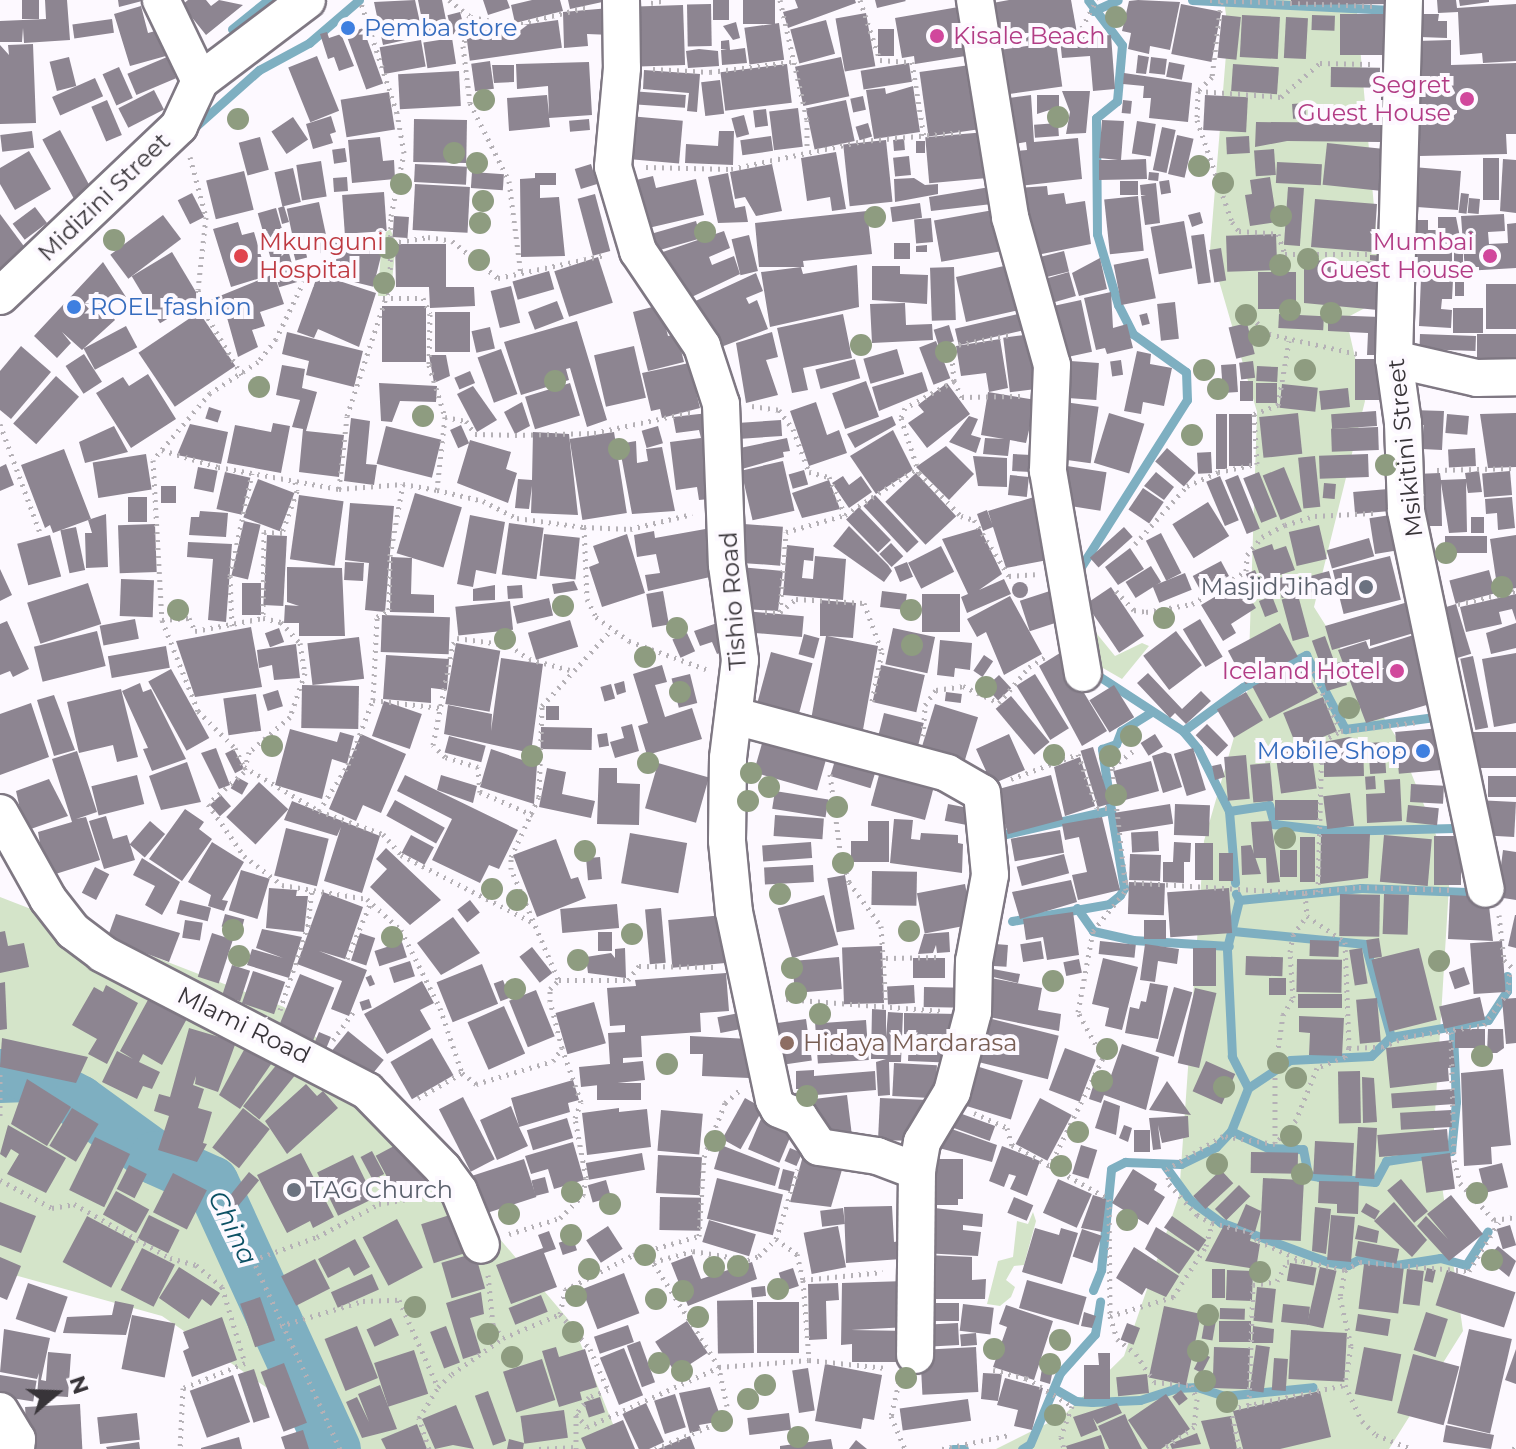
<!DOCTYPE html>
<style>
body{margin:0}
#map{position:relative;width:1516px;height:1449px;overflow:hidden;background:#fdf9ff;font-family:Montserrat,sans-serif}
div>[style]{position:absolute}
.green>*{inset:0;background:#d4e4c9}
.stream>*{height:9px;margin:-4.5px;padding:0 4.5px;transform-origin:4.5px;border-radius:4.5px;background:#7eafc1}
.river>*{height:54px;margin:-27px;padding:0 27px;transform-origin:27px;border-radius:27px;background:#7eafc1}
.building>*{inset:0;background:#8d8591;transform-origin:0 0}
.round{border-radius:50%}
.path>*{height:5px;margin-top:-2.5px;transform-origin:0;background:repeating-linear-gradient(90deg,#b5b1b6 0 2px,transparent 0 8px)}
.roads{filter:drop-shadow(2px 0 #7f7883) drop-shadow(-2px 0 #7f7883) drop-shadow(0 2px #7f7883) drop-shadow(0 -2px #7f7883)}
.minor>*{height:36px;margin:-18px;padding:0 18px;transform-origin:18px;border-radius:18px;background:#fff}
.trees>*{width:22px;height:22px;margin:-11px;border-radius:50%;background:#8e9c80}
.dots>*{width:22px;height:22px;translate:-50% -50%;box-sizing:border-box;border:4px solid #fdf9ff;border-radius:50%}
span{translate:-50% -50%;white-space:nowrap;text-align:center;line-height:1.15;-webkit-text-stroke:8px #fdf9ff;paint-order:stroke}
.shop-label{font-size:24px;color:#366cbe}
.left{translate:0 -50%;text-align:left}
.right{translate:-100% -50%;text-align:right}
.hotel-label{font-size:24px;color:#b23c85}
.street-label{font-size:24px;color:#383439}
.health-label{font-size:24px;color:#be3a42}
.worship-label{font-size:24px;color:#5b616d}
.education-label{font-size:24px;color:#785e54}
.water-label{font-size:26px;color:#0c5064;font-style:italic}
.north{position:absolute;left:16px;top:1353px;width:80px;height:80px;-webkit-text-stroke:6px #fdf9ff;paint-order:stroke;rotate:71deg;font-size:22px;font-weight:700;line-height:32px;text-align:center;color:#383439}
.north::after{content:'';display:block;margin:auto;width:28px;height:36px;background:#383439;clip-path:polygon(50% 0,100% 100%,50% 72%,0 100%)}
</style>
<div id="map">
<div class="green">
<i style="clip-path:polygon(1224px 0,1356px 0,1382px 299px,1346px 318px,1365px 401px,1314px 607px,1398px 740px,1450px 870px,1434px 1130px,1463px 1331px,1389px 1449px,996px 1449px,1064px 1415px,1124px 1356px,1179px 1196px,1204px 841px,1248px 689px,1257px 412px,1210px 250px,1228px 30px)"></i>
<i style="clip-path:polygon(390px 229px,396px 242px,392px 281px,387px 296px,378px 296px,382px 235px)"></i>
<i style="clip-path:polygon(1088px 623px,1115px 656px,1142px 643px,1149px 646px,1122px 679px,1096px 664px)"></i>
<i style="clip-path:polygon(0 897px,284px 1007px,380px 1098px,573px 1325px,623px 1449px,334px 1449px,320px 1424px,162px 1316px,0 1271px)"></i>
<i style="clip-path:polygon(1033px 1212px,1036px 1221px,1024px 1265px,1014px 1266px,1006px 1280px,1015px 1287px,1011px 1297px,1000px 1306px,987px 1304px,998px 1261px,1013px 1257px,1017px 1221px,1028px 1224px)"></i>
</div>
<div class="stream">
<i style="left:1192px;top:0;width:200px;rotate:2.9deg"></i>
<i style="left:1093px;top:11px;width:27px;rotate:-24deg"></i>
<i style="left:232px;top:29px;width:46px;rotate:-38.9deg"></i>
<i style="left:195px;top:127px;width:86px;rotate:-41.7deg"></i>
<i style="left:259px;top:70px;width:57px;rotate:-28.4deg"></i>
<i style="left:309px;top:43px;width:66px;rotate:-40.7deg"></i>
<i style="left:1077px;top:573px;width:205px;rotate:-57.6deg"></i>
<i style="left:1187px;top:400px;width:28px;rotate:-92deg"></i>
<i style="left:1186px;top:372px;width:65px;rotate:-144.4deg"></i>
<i style="left:1133px;top:334px;width:33px;rotate:-117deg"></i>
<i style="left:1118px;top:305px;width:74px;rotate:-106.5deg"></i>
<i style="left:1097px;top:234px;width:116px;rotate:-90.5deg"></i>
<i style="left:1096px;top:118px;width:27px;rotate:-39deg"></i>
<i style="left:1117px;top:101px;width:56px;rotate:-84.9deg"></i>
<i style="left:1122px;top:45px;width:56px;rotate:-127.1deg"></i>
<i style="left:1091px;top:671px;width:110px;rotate:33.1deg"></i>
<i style="left:1183px;top:731px;width:23px;rotate:50deg"></i>
<i style="left:1198px;top:749px;width:69px;rotate:63.4deg"></i>
<i style="left:1229px;top:811px;width:72px;rotate:85.2deg"></i>
<i style="left:1183px;top:731px;width:74px;rotate:-36.3deg"></i>
<i style="left:1243px;top:687px;width:71px;rotate:-26.9deg"></i>
<i style="left:1306px;top:655px;width:84px;rotate:62.2deg"></i>
<i style="left:1345px;top:729px;width:98px;rotate:-7.6deg"></i>
<i style="left:1229px;top:811px;width:40px;rotate:-8.5deg"></i>
<i style="left:1269px;top:805px;width:20px;rotate:75deg"></i>
<i style="left:1274px;top:824px;width:60px;rotate:6.7deg"></i>
<i style="left:1334px;top:831px;width:120px;rotate:-1.4deg"></i>
<i style="left:993px;top:837px;width:121px;rotate:-12.9deg"></i>
<i style="left:1111px;top:810px;width:62px;rotate:-98.4deg"></i>
<i style="left:1102px;top:749px;width:15px;rotate:-20deg"></i>
<i style="left:1116px;top:744px;width:14px;rotate:-69deg"></i>
<i style="left:1121px;top:731px;width:34px;rotate:-32deg"></i>
<i style="left:1239px;top:900px;width:123px;rotate:-5.6deg"></i>
<i style="left:1361px;top:888px;width:106px;rotate:2.2deg"></i>
<i style="left:1077px;top:908px;width:28px;rotate:55deg"></i>
<i style="left:1093px;top:931px;width:41px;rotate:12.7deg"></i>
<i style="left:1133px;top:940px;width:96px;rotate:3.6deg"></i>
<i style="left:1012px;top:921px;width:98px;rotate:-9.9deg"></i>
<i style="left:1109px;top:904px;width:14px;rotate:-39deg"></i>
<i style="left:1120px;top:895px;width:8px;rotate:-60deg"></i>
<i style="left:1124px;top:888px;width:79px;rotate:-99.5deg"></i>
<i style="left:1233px;top:931px;width:133px;rotate:5.6deg"></i>
<i style="left:1365px;top:944px;width:97px;rotate:74.4deg"></i>
<i style="left:1391px;top:1037px;width:98px;rotate:-9.9deg"></i>
<i style="left:1488px;top:1020px;width:35px;rotate:-57deg"></i>
<i style="left:1507px;top:991px;width:15px;rotate:-90deg"></i>
<i style="left:1248px;top:1088px;width:50px;rotate:-33.7deg"></i>
<i style="left:1290px;top:1060px;width:81px;rotate:-2.8deg"></i>
<i style="left:1371px;top:1056px;width:28px;rotate:-44deg"></i>
<i style="left:1231px;top:1131px;width:41px;rotate:24.7deg"></i>
<i style="left:1268px;top:1148px;width:35px;rotate:2deg"></i>
<i style="left:1303px;top:1149px;width:26px;rotate:79deg"></i>
<i style="left:1308px;top:1175px;width:11px;rotate:10deg"></i>
<i style="left:1319px;top:1177px;width:56px;rotate:5.1deg"></i>
<i style="left:1375px;top:1182px;width:24px;rotate:-62deg"></i>
<i style="left:1386px;top:1161px;width:66px;rotate:-8.7deg"></i>
<i style="left:1451px;top:1151px;width:49px;rotate:-84.2deg"></i>
<i style="left:1456px;top:1102px;width:70px;rotate:-92.5deg"></i>
<i style="left:1165px;top:1166px;width:42px;rotate:53.7deg"></i>
<i style="left:1190px;top:1200px;width:37px;rotate:36deg"></i>
<i style="left:1220px;top:1222px;width:115px;rotate:20.3deg"></i>
<i style="left:1328px;top:1262px;width:20px;rotate:9deg"></i>
<i style="left:1348px;top:1265px;width:13px;rotate:-27deg"></i>
<i style="left:1360px;top:1259px;width:36px;rotate:9deg"></i>
<i style="left:1396px;top:1265px;width:45px;rotate:-9deg"></i>
<i style="left:1440px;top:1258px;width:27px;rotate:15deg"></i>
<i style="left:1466px;top:1265px;width:40px;rotate:-57.1deg"></i>
<i style="left:1093px;top:1290px;width:22px;rotate:-68deg"></i>
<i style="left:1101px;top:1270px;width:101px;rotate:-84.3deg"></i>
<i style="left:1111px;top:1169px;width:16px;rotate:-27deg"></i>
<i style="left:1125px;top:1162px;width:56px;rotate:2deg"></i>
<i style="left:1181px;top:1164px;width:39px;rotate:-26deg"></i>
<i style="left:1216px;top:1147px;width:22px;rotate:-47deg"></i>
<i style="left:1231px;top:1131px;width:46px;rotate:-68.4deg"></i>
<i style="left:1248px;top:1088px;width:36px;rotate:-117deg"></i>
<i style="left:1232px;top:1056px;width:108px;rotate:-92.7deg"></i>
<i style="left:1227px;top:948px;width:49px;rotate:-76deg"></i>
<i style="left:1239px;top:900px;width:7px;rotate:-117deg"></i>
<i style="left:1055px;top:1389px;width:24px;rotate:30deg"></i>
<i style="left:1076px;top:1401px;width:16px;rotate:4deg"></i>
<i style="left:1092px;top:1402px;width:48px;rotate:-2.4deg"></i>
<i style="left:1140px;top:1400px;width:39px;rotate:-18deg"></i>
<i style="left:1177px;top:1388px;width:20px;rotate:-3deg"></i>
<i style="left:1197px;top:1387px;width:29px;rotate:18deg"></i>
<i style="left:1225px;top:1396px;width:88px;rotate:-5.8deg"></i>
<i style="left:953px;top:1449px;width:11px"></i>
<i style="left:1022px;top:1449px;width:9px;rotate:-32deg"></i>
<i style="left:1030px;top:1444px;width:77px;rotate:-67.1deg"></i>
<i style="left:1060px;top:1373px;width:52px;rotate:-48.1deg"></i>
<i style="left:1095px;top:1334px;width:33px;rotate:-81deg"></i>
</div>
<div class="river">
<i style="left:0;top:1076px;width:27px;rotate:-2deg"></i>
<i style="left:27px;top:1075px;width:59px;rotate:27.4deg"></i>
<i style="left:79px;top:1102px;width:95px;rotate:36deg"></i>
<i style="left:156px;top:1158px;width:61px;rotate:24.1deg"></i>
<i style="left:212px;top:1183px;width:293px;rotate:65.4deg"></i>
</div>
<div class="building">
<i style="left:22px;top:0;width:17px;height:19px"></i>
<i style="clip-path:polygon(45px 0,67px 0,70px 40px,24px 43px,23px 28px,22px 42px,0 42px,0 21px,46px 19px)"></i>
<i style="clip-path:polygon(118px 0,142px 0,142px 1px,119px 7px)"></i>
<i style="clip-path:polygon(188px 0,206px 0,211px 6px,219px 0,243px 5px,206px 35px,182px 5px)"></i>
<i style="clip-path:polygon(415px 0,423px 36px,383px 45px,374px 2px)"></i>
<i style="clip-path:polygon(418px 0,442px 0,448px 30px,425px 35px)"></i>
<i style="clip-path:polygon(483px 0,507px 0,510px 8px,488px 15px)"></i>
<i style="clip-path:polygon(532px 0,560px 0,563px 11px,515px 23px,511px 5px)"></i>
<i style="clip-path:polygon(568px 0,607px 0,607px 1px,570px 9px)"></i>
<i style="left:713px;top:0;width:16px;height:20px"></i>
<i style="left:743px;top:0;width:32px;height:24px"></i>
<i style="clip-path:polygon(795px 0,855px 0,856px 3px,788px 28px,783px 12px,798px 8px)"></i>
<i style="clip-path:polygon(875px 0,905px 0,906px 1px,877px 8px)"></i>
<i style="clip-path:polygon(1009px 0,1071px 0,1077px 33px,994px 47px,987px 4px)"></i>
<i style="clip-path:polygon(1138px 0,1180px 2px,1170px 50px,1150px 46px,1149px 54px,1128px 49px,1131px 33px,1122px 31px,1129px 1px)"></i>
<i style="clip-path:polygon(1291px 0,1394px 0,1394px 4px,1291px 5px)"></i>
<i style="clip-path:polygon(1437px 0,1456px 0,1457px 8px,1516px 4px,1516px 61px,1483px 63px,1482px 53px,1460px 55px,1458px 12px,1438px 13px)"></i>
<i style="clip-path:polygon(1459px 0,1489px 0,1489px 2px,1460px 6px)"></i>
<i style="left:711px;top:4px;width:42px;height:24px;rotate:89deg"></i>
<i style="left:1181px;top:4px;width:41px;height:51px;rotate:11deg"></i>
<i style="left:683px;top:5px;width:60px;height:46px;rotate:88deg"></i>
<i style="clip-path:polygon(970px 5px,978px 54px,915px 64px,914px 56px,902px 58px,895px 18px)"></i>
<i style="clip-path:polygon(141px 6px,148px 33px,166px 28px,173px 54px,130px 66px,114px 14px)"></i>
<i style="clip-path:polygon(610px 8px,612px 35px,587px 34px,588px 46px,564px 48px,563px 12px)"></i>
<i style="left:460px;top:12px;width:20px;height:13px;rotate:75deg"></i>
<i style="left:866px;top:13px;width:54px;height:31px;rotate:80deg"></i>
<i style="left:1340px;top:14px;width:49px;height:41px"></i>
<i style="clip-path:polygon(1420px 14px,1439px 14px,1438px 21px,1447px 21px,1447px 38px,1420px 37px)"></i>
<i style="left:1222px;top:15px;width:19px;height:43px;rotate:6deg"></i>
<i style="left:1242px;top:15px;width:38px;height:42px;rotate:3deg"></i>
<i style="left:1312px;top:15px;width:23px;height:15px;rotate:2deg"></i>
<i style="left:1286px;top:17px;width:22px;height:41px;rotate:3deg"></i>
<i style="left:112px;top:19px;width:14px;height:40px;rotate:82deg"></i>
<i style="left:558px;top:20px;width:28px;height:93px;rotate:82deg"></i>
<i style="left:826px;top:20px;width:35px;height:37px;rotate:75deg"></i>
<i style="clip-path:polygon(736px 22px,740px 38px,733px 40px,723px 26px)"></i>
<i style="left:779px;top:23px;width:37px;height:35px;rotate:82deg"></i>
<i style="left:363px;top:28px;width:59px;height:18px;rotate:70deg"></i>
<i style="left:878px;top:29px;width:16px;height:27px"></i>
<i style="clip-path:polygon(327px 32px,329px 38px,341px 34px,354px 66px,339px 71px,334px 57px,328px 59px,320px 34px)"></i>
<i style="clip-path:polygon(1111px 35px,1115px 89px,1093px 91px,1090px 56px,1062px 58px,1060px 39px)"></i>
<i style="left:452px;top:38px;width:26px;height:29px;rotate:81deg"></i>
<i style="left:421px;top:40px;width:27px;height:42px;rotate:80deg"></i>
<i style="clip-path:polygon(729px 40px,730px 50px,745px 48px,747px 63px,722px 65px,721px 50px,727px 50px,721px 49px,721px 41px)"></i>
<i style="clip-path:polygon(1451px 40px,1451px 65px,1516px 63px,1516px 134px,1506px 134px,1507px 154px,1419px 156px,1417px 41px)"></i>
<i style="left:1056px;top:42px;width:45px;height:55px;rotate:82deg"></i>
<i style="clip-path:polygon(33px 44px,36px 123px,0 124px,0 45px,9px 55px,8px 45px)"></i>
<i style="clip-path:polygon(699px 49px,718px 51px,719px 66px,688px 68px,686px 51px)"></i>
<i style="clip-path:polygon(1138px 55px,1149px 57px,1146px 74px,1136px 73px)"></i>
<i style="left:317px;top:56px;width:59px;height:31px;rotate:68deg"></i>
<i style="left:69px;top:57px;width:30px;height:20px;rotate:76deg"></i>
<i style="left:167px;top:57px;width:23px;height:43px;rotate:67deg"></i>
<i style="left:841px;top:57px;width:40px;height:47px;rotate:78deg"></i>
<i style="left:1151px;top:57px;width:16px;height:16px;rotate:7deg"></i>
<i style="left:490px;top:61px;width:28px;height:19px;rotate:82deg"></i>
<i style="clip-path:polygon(589px 62px,592px 115px,549px 118px,550px 127px,509px 131px,507px 98px,547px 95px,549px 115px,548px 86px,517px 89px,516px 64px)"></i>
<i style="left:1169px;top:62px;width:16px;height:15px;rotate:11deg"></i>
<i style="left:909px;top:63px;width:19px;height:49px;rotate:81deg"></i>
<i style="left:787px;top:64px;width:39px;height:67px;rotate:83deg"></i>
<i style="left:1233px;top:64px;width:46px;height:27px;rotate:4deg"></i>
<i style="clip-path:polygon(492px 65px,514px 65px,514px 82px,494px 83px)"></i>
<i style="left:970px;top:65px;width:65px;height:51px;rotate:82deg"></i>
<i style="left:119px;top:67px;width:34px;height:18px;rotate:66deg"></i>
<i style="left:1331px;top:67px;width:49px;height:20px;rotate:1deg"></i>
<i style="clip-path:polygon(644px 70px,700px 74px,697px 112px,687px 111px,689px 93px,643px 89px)"></i>
<i style="left:459px;top:71px;width:35px;height:61px;rotate:87deg"></i>
<i style="clip-path:polygon(1124px 73px,1192px 83px,1188px 122px,1149px 118px,1151px 98px,1143px 98px,1144px 86px,1123px 84px)"></i>
<i style="left:95px;top:78px;width:20px;height:47px;rotate:66deg"></i>
<i style="left:720px;top:80px;width:34px;height:19px;rotate:83deg"></i>
<i style="clip-path:polygon(913px 86px,920px 132px,874px 139px,866px 90px,885px 88px,886px 94px)"></i>
<i style="left:154px;top:90px;width:22px;height:40px;rotate:63deg"></i>
<i style="left:630px;top:91px;width:56px;height:13px;rotate:4deg"></i>
<i style="clip-path:polygon(1062px 91px,1090px 91px,1086px 133px,1066px 134px,1070px 112px)"></i>
<i style="left:389px;top:92px;width:38px;height:49px;rotate:81deg"></i>
<i style="clip-path:polygon(1031px 95px,1034px 142px,1078px 138px,1082px 179px,1019px 186px,1016px 151px,1027px 150px,1026px 142px,1015px 144px,1009px 98px)"></i>
<i style="clip-path:polygon(1037px 95px,1059px 95px,1059px 107px,1037px 114px)"></i>
<i style="left:1205px;top:95px;width:43px;height:35px;rotate:3deg"></i>
<i style="left:863px;top:96px;width:14px;height:13px;rotate:78deg"></i>
<i style="left:107px;top:100px;width:38px;height:17px;rotate:67deg"></i>
<i style="left:846px;top:100px;width:42px;height:41px;rotate:78deg"></i>
<i style="left:1123px;top:100px;width:9px;height:13px;rotate:6deg"></i>
<i style="left:1305px;top:103px;width:15px;height:13px;rotate:86deg"></i>
<i style="left:798px;top:108px;width:39px;height:29px;rotate:83deg"></i>
<i style="left:766px;top:109px;width:17px;height:13px;rotate:83deg"></i>
<i style="left:744px;top:115px;width:20px;height:13px;rotate:75deg"></i>
<i style="clip-path:polygon(331px 116px,336px 132px,330px 134px,333px 143px,313px 149px,306px 124px)"></i>
<i style="left:629px;top:116px;width:54px;height:43px;rotate:5deg"></i>
<i style="left:293px;top:117px;width:27px;height:26px;rotate:56deg"></i>
<i style="left:414px;top:119px;width:53px;height:43px;rotate:1deg"></i>
<i style="left:589px;top:119px;width:11px;height:20px;rotate:85deg"></i>
<i style="clip-path:polygon(1102px 120px,1124px 121px,1121px 160px,1146px 159px,1147px 179px,1099px 180px,1099px 160px,1118px 160px,1099px 158px)"></i>
<i style="left:1137px;top:121px;width:19px;height:33px;rotate:9deg"></i>
<i style="clip-path:polygon(1256px 122px,1380px 123px,1380px 142px,1287px 141px,1255px 147px)"></i>
<i style="left:868px;top:123px;width:14px;height:13px;rotate:73deg"></i>
<i style="left:1058px;top:123px;width:13px;height:24px;rotate:86deg"></i>
<i style="left:1162px;top:127px;width:14px;height:44px;rotate:12deg"></i>
<i style="left:60px;top:130px;width:69px;height:20px;rotate:62deg"></i>
<i style="left:32px;top:131px;width:17px;height:32px;rotate:83deg"></i>
<i style="clip-path:polygon(719px 131px,734px 131px,733px 165px,685px 163px,686px 144px,718px 146px)"></i>
<i style="left:986px;top:132px;width:46px;height:61px;rotate:85deg"></i>
<i style="left:1177px;top:135px;width:17px;height:40px;rotate:13deg"></i>
<i style="left:771px;top:136px;width:15px;height:31px;rotate:82deg"></i>
<i style="left:1249px;top:136px;width:17px;height:23px;rotate:87deg"></i>
<i style="left:260px;top:137px;width:34px;height:22px;rotate:75deg"></i>
<i style="clip-path:polygon(380px 137px,383px 161px,394px 160px,395px 179px,352px 183px,348px 140px)"></i>
<i style="left:904px;top:139px;width:11px;height:11px;rotate:85deg"></i>
<i style="left:886px;top:140px;width:62px;height:43px;rotate:84deg"></i>
<i style="left:916px;top:141px;width:9px;height:12px"></i>
<i style="left:1327px;top:143px;width:60px;height:42px;rotate:6deg"></i>
<i style="left:345px;top:148px;width:14px;height:13px;rotate:82deg"></i>
<i style="left:1274px;top:149px;width:26px;height:20px;rotate:86deg"></i>
<i style="clip-path:polygon(29px 151px,51px 189px,15px 210px,0 184px,0 168px)"></i>
<i style="clip-path:polygon(836px 152px,846px 209px,832px 211px,830px 197px,807px 201px,801px 158px)"></i>
<i style="left:909px;top:156px;width:19px;height:16px;rotate:84deg"></i>
<i style="left:1483px;top:158px;width:16px;height:42px"></i>
<i style="clip-path:polygon(1503px 159px,1516px 160px,1516px 213px,1500px 211px)"></i>
<i style="left:321px;top:161px;width:36px;height:25px;rotate:81deg"></i>
<i style="left:1277px;top:162px;width:45px;height:21px;rotate:3deg"></i>
<i style="left:415px;top:164px;width:52px;height:18px;rotate:3deg"></i>
<i style="left:591px;top:164px;width:21px;height:17px;rotate:73deg"></i>
<i style="clip-path:polygon(772px 164px,782px 211px,756px 216px,745px 197px,735px 199px,730px 172px)"></i>
<i style="clip-path:polygon(1413px 167px,1461px 171px,1458px 210px,1417px 207px)"></i>
<i style="left:293px;top:168px;width:35px;height:19px;rotate:77deg"></i>
<i style="left:244px;top:171px;width:40px;height:39px;rotate:76deg"></i>
<i style="left:472px;top:172px;width:32px;height:16px;rotate:4deg"></i>
<i style="left:1149px;top:172px;width:10px;height:8px;rotate:6deg"></i>
<i style="clip-path:polygon(535px 173px,556px 173px,556px 185px,540px 185px,540px 198px,559px 197px,565px 256px,521px 257px,520px 179px,535px 178px)"></i>
<i style="clip-path:polygon(728px 173px,735px 208px,745px 206px,748px 222px,718px 223px,708px 177px)"></i>
<i style="clip-path:polygon(653px 176px,656px 188px,696px 179px,704px 215px,644px 229px,632px 181px)"></i>
<i style="left:347px;top:177px;width:14px;height:14px;rotate:86deg"></i>
<i style="clip-path:polygon(1270px 177px,1277px 222px,1250px 226px,1245px 195px,1252px 194px,1250px 180px)"></i>
<i style="clip-path:polygon(914px 178px,925px 185px,938px 184px,938px 194px,895px 202px,894px 179px)"></i>
<i style="left:1169px;top:180px;width:13px;height:10px;rotate:81deg"></i>
<i style="left:1120px;top:181px;width:18px;height:14px"></i>
<i style="clip-path:polygon(1156px 183px,1160px 223px,1145px 225px,1141px 196px,1146px 195px,1141px 195px,1140px 185px)"></i>
<i style="left:415px;top:184px;width:55px;height:46px;rotate:3deg"></i>
<i style="clip-path:polygon(1047px 186px,1048px 195px,1064px 193px,1066px 204px,1085px 201px,1091px 244px,1027px 257px,1017px 188px)"></i>
<i style="clip-path:polygon(990px 187px,992px 204px,931px 211px,929px 197px)"></i>
<i style="left:1288px;top:187px;width:16px;height:58px;rotate:4deg"></i>
<i style="left:384px;top:192px;width:39px;height:42px;rotate:86deg"></i>
<i style="left:192px;top:193px;width:27px;height:16px;rotate:63deg"></i>
<i style="left:1461px;top:193px;width:8px;height:20px;rotate:7deg"></i>
<i style="left:595px;top:194px;width:59px;height:18px;rotate:75deg"></i>
<i style="left:1138px;top:196px;width:55px;height:34px;rotate:84deg"></i>
<i style="left:1469px;top:198px;width:11px;height:15px;rotate:5deg"></i>
<i style="clip-path:polygon(1315px 199px,1377px 204px,1375px 233px,1386px 234px,1385px 253px,1311px 247px)"></i>
<i style="left:319px;top:202px;width:34px;height:33px;rotate:78deg"></i>
<i style="left:920px;top:203px;width:15px;height:30px;rotate:82deg"></i>
<i style="clip-path:polygon(284px 206px,289px 222px,282px 224px,278px 208px)"></i>
<i style="left:35px;top:207px;width:20px;height:28px;rotate:53deg"></i>
<i style="left:276px;top:208px;width:77px;height:19px;rotate:74deg"></i>
<i style="left:999px;top:209px;width:42px;height:66px;rotate:80deg"></i>
<i style="clip-path:polygon(867px 211px,872px 254px,803px 261px,804px 267px,759px 267px,755px 223px)"></i>
<i style="clip-path:polygon(1200px 212px,1203px 223px,1192px 227px,1188px 215px)"></i>
<i style="clip-path:polygon(0 214px,26px 249px,0 269px)"></i>
<i style="clip-path:polygon(1504px 214px,1505px 231px,1488px 232px,1489px 244px,1508px 243px,1507px 224px,1516px 223px,1516px 268px,1465px 271px,1461px 216px)"></i>
<i style="left:163px;top:215px;width:30px;height:66px;rotate:53deg"></i>
<i style="left:394px;top:216px;width:15px;height:21px;rotate:4deg"></i>
<i style="clip-path:polygon(1438px 217px,1456px 217px,1462px 247px,1438px 242px)"></i>
<i style="left:931px;top:218px;width:24px;height:17px;rotate:85deg"></i>
<i style="clip-path:polygon(1417px 220px,1428px 220px,1428px 230px,1437px 230px,1437px 243px,1412px 243px,1411px 222px)"></i>
<i style="left:696px;top:221px;width:18px;height:50px;rotate:74deg"></i>
<i style="left:1184px;top:221px;width:48px;height:34px;rotate:80deg"></i>
<i style="clip-path:polygon(238px 222px,242px 235px,254px 232px,267px 276px,231px 287px,213px 229px)"></i>
<i style="clip-path:polygon(724px 231px,730px 248px,709px 257px,712px 265px,734px 256px,740px 274px,677px 304px,657px 254px)"></i>
<i style="left:1204px;top:234px;width:49px;height:13px;rotate:82deg"></i>
<i style="left:1276px;top:234px;width:36px;height:50px;rotate:88deg"></i>
<i style="left:749px;top:235px;width:37px;height:18px;rotate:76deg"></i>
<i style="left:327px;top:239px;width:13px;height:12px;rotate:81deg"></i>
<i style="left:303px;top:242px;width:16px;height:12px;rotate:75deg"></i>
<i style="left:334px;top:242px;width:49px;height:34px;rotate:14deg"></i>
<i style="left:910px;top:243px;width:16px;height:16px;rotate:90deg"></i>
<i style="clip-path:polygon(395px 244px,446px 244px,446px 287px,474px 287px,475px 306px,430px 308px,429px 287px,396px 287px)"></i>
<i style="clip-path:polygon(927px 245px,927px 252px,916px 252px,916px 246px)"></i>
<i style="left:1410px;top:245px;width:42px;height:30px"></i>
<i style="left:1221px;top:248px;width:33px;height:12px;rotate:81deg"></i>
<i style="left:1454px;top:249px;width:9px;height:24px"></i>
<i style="left:1064px;top:251px;width:21px;height:29px;rotate:76deg"></i>
<i style="left:172px;top:252px;width:55px;height:47px;rotate:59deg"></i>
<i style="clip-path:polygon(1370px 255px,1389px 256px,1378px 310px,1304px 303px,1304px 260px,1381px 262px,1370px 260px)"></i>
<i style="left:598px;top:257px;width:48px;height:46px;rotate:72deg"></i>
<i style="clip-path:polygon(1100px 258px,1107px 289px,1079px 296px,1072px 273px)"></i>
<i style="left:1148px;top:258px;width:41px;height:35px;rotate:79deg"></i>
<i style="clip-path:polygon(103px 262px,126px 297px,110px 307px,99px 298px,115px 320px,82px 350px,62px 332px,71px 343px,57px 358px,34px 336px)"></i>
<i style="clip-path:polygon(1017px 263px,1019px 310px,966px 322px,956px 277px)"></i>
<i style="clip-path:polygon(857px 265px,859px 307px,770px 327px,761px 272px,801px 267px,803px 274px)"></i>
<i style="clip-path:polygon(872px 266px,900px 266px,900px 274px,928px 275px,927px 304px,872px 300px)"></i>
<i style="left:954px;top:267px;width:53px;height:24px;rotate:88deg"></i>
<i style="left:549px;top:271px;width:19px;height:38px;rotate:74deg"></i>
<i style="left:1069px;top:272px;width:25px;height:28px;rotate:74deg"></i>
<i style="left:1258px;top:272px;width:38px;height:37px"></i>
<i style="clip-path:polygon(756px 273px,763px 291px,746px 298px,749px 304px,757px 300px,768px 329px,708px 352px,689px 304px)"></i>
<i style="clip-path:polygon(274px 274px,284px 304px,260px 312px,265px 326px,252px 330px,258px 347px,238px 357px,226px 314px,211px 319px,205px 302px)"></i>
<i style="clip-path:polygon(318px 274px,376px 293px,359px 347px,318px 329px,314px 338px,297px 332px)"></i>
<i style="clip-path:polygon(1421px 278px,1453px 280px,1452px 299px,1442px 299px,1441px 309px,1452px 310px,1451px 328px,1419px 326px)"></i>
<i style="left:1455px;top:282px;width:9px;height:14px"></i>
<i style="left:1516px;top:284px;width:45px;height:30px;rotate:90deg"></i>
<i style="left:511px;top:286px;width:38px;height:21px;rotate:76deg"></i>
<i style="clip-path:polygon(1111px 292px,1113px 328px,1127px 324px,1133px 348px,1107px 354px,1105px 348px,1096px 350px,1084px 298px)"></i>
<i style="left:1081px;top:300px;width:53px;height:38px;rotate:78deg"></i>
<i style="left:557px;top:301px;width:19px;height:31px;rotate:69deg"></i>
<i style="left:1175px;top:302px;width:37px;height:18px;rotate:84deg"></i>
<i style="clip-path:polygon(905px 303px,906px 325px,932px 324px,933px 340px,872px 343px,870px 304px)"></i>
<i style="clip-path:polygon(660px 305px,668px 336px,677px 334px,684px 362px,648px 371px,633px 312px)"></i>
<i style="left:382px;top:306px;width:44px;height:56px"></i>
<i style="left:1453px;top:308px;width:30px;height:25px"></i>
<i style="left:199px;top:312px;width:65px;height:73px;rotate:56deg"></i>
<i style="left:435px;top:312px;width:35px;height:40px"></i>
<i style="left:1027px;top:312px;width:17px;height:74px;rotate:77deg"></i>
<i style="left:1147px;top:313px;width:11px;height:8px;rotate:75deg"></i>
<i style="clip-path:polygon(843px 314px,852px 358px,803px 368px,808px 390px,792px 393px,777px 328px)"></i>
<i style="left:1279px;top:314px;width:45px;height:14px;rotate:3deg"></i>
<i style="clip-path:polygon(1328px 315px,1380px 317px,1379px 355px,1367px 355px,1368px 333px,1328px 331px)"></i>
<i style="clip-path:polygon(577px 321px,607px 420px,587px 427px,570px 368px,566px 369px,569px 380px,521px 395px,504px 342px)"></i>
<i style="left:1247px;top:323px;width:32px;height:19px;rotate:76deg"></i>
<i style="left:949px;top:325px;width:17px;height:16px;rotate:73deg"></i>
<i style="left:126px;top:326px;width:24px;height:48px;rotate:62deg"></i>
<i style="left:490px;top:327px;width:22px;height:19px;rotate:77deg"></i>
<i style="clip-path:polygon(287px 332px,363px 351px,354px 387px,306px 375px,309px 361px,282px 354px)"></i>
<i style="clip-path:polygon(772px 332px,778px 357px,766px 360px,778px 395px,746px 403px,736px 343px)"></i>
<i style="left:1033px;top:334px;width:55px;height:30px;rotate:83deg"></i>
<i style="left:1420px;top:334px;width:56px;height:15px;rotate:2deg"></i>
<i style="left:1516px;top:334px;width:27px;height:39px;rotate:90deg"></i>
<i style="clip-path:polygon(1000px 339px,1008px 388px,989px 392px,986px 373px,961px 376px,956px 346px)"></i>
<i style="left:936px;top:341px;width:40px;height:18px;rotate:69deg"></i>
<i style="clip-path:polygon(21px 346px,51px 372px,11px 419px,0 410px,0 371px)"></i>
<i style="left:634px;top:346px;width:53px;height:41px;rotate:77deg"></i>
<i style="left:501px;top:349px;width:48px;height:25px;rotate:70deg"></i>
<i style="left:897px;top:349px;width:26px;height:35px;rotate:74deg"></i>
<i style="clip-path:polygon(1137px 351px,1151px 354px,1150px 364px,1172px 368px,1164px 406px,1143px 402px,1141px 414px,1124px 411px)"></i>
<i style="left:84px;top:354px;width:33px;height:22px;rotate:57deg"></i>
<i style="clip-path:polygon(429px 355px,446px 355px,450px 376px,434px 383px)"></i>
<i style="left:855px;top:359px;width:20px;height:41px;rotate:75deg"></i>
<i style="left:1381px;top:359px;width:41px;height:26px;rotate:90deg"></i>
<i style="left:1056px;top:360px;width:43px;height:37px;rotate:4deg"></i>
<i style="left:1121px;top:360px;width:15px;height:11px;rotate:82deg"></i>
<i style="left:1253px;top:361px;width:17px;height:14px;rotate:83deg"></i>
<i style="clip-path:polygon(689px 363px,700px 408px,662px 418px,660px 409px,651px 411px,642px 373px)"></i>
<i style="left:1236px;top:364px;width:28px;height:15px;rotate:86deg"></i>
<i style="clip-path:polygon(282px 365px,305px 369px,302px 388px,317px 392px,306px 431px,344px 435px,339px 477px,299px 472px,303px 429px,292px 427px,300px 400px,276px 395px)"></i>
<i style="left:1257px;top:366px;width:21px;height:15px;rotate:3deg"></i>
<i style="left:470px;top:371px;width:13px;height:17px;rotate:67deg"></i>
<i style="clip-path:polygon(922px 372px,928px 391px,879px 411px,872px 387px)"></i>
<i style="clip-path:polygon(148px 374px,176px 419px,131px 448px,96px 393px,123px 377px,129px 386px)"></i>
<i style="left:56px;top:376px;width:31px;height:64px;rotate:42deg"></i>
<i style="left:866px;top:381px;width:38px;height:36px;rotate:70deg"></i>
<i style="left:1240px;top:381px;width:13px;height:20px"></i>
<i style="clip-path:polygon(379px 383px,437px 386px,436px 402px,400px 401px,392px 422px,381px 421px)"></i>
<i style="left:570px;top:383px;width:34px;height:47px;rotate:73deg"></i>
<i style="clip-path:polygon(947px 383px,970px 414px,927px 448px,908px 423px,924px 412px,918px 405px)"></i>
<i style="left:1256px;top:383px;width:21px;height:20px"></i>
<i style="left:1282px;top:384px;width:36px;height:24px;rotate:6deg"></i>
<i style="clip-path:polygon(473px 386px,497px 420px,477px 432px,457px 394px)"></i>
<i style="left:1348px;top:388px;width:19px;height:29px;rotate:84deg"></i>
<i style="clip-path:polygon(988px 392px,1036px 400px,1026px 443px,1010px 440px,1008px 456px,983px 454px,985px 438px,1004px 439px,981px 435px)"></i>
<i style="left:1057px;top:401px;width:42px;height:57px;rotate:8deg"></i>
<i style="clip-path:polygon(522px 402px,530px 426px,515px 434px,504px 412px)"></i>
<i style="clip-path:polygon(816px 402px,827px 435px,839px 430px,847px 453px,809px 466px,790px 411px)"></i>
<i style="left:209px;top:407px;width:13px;height:12px;rotate:18deg"></i>
<i style="clip-path:polygon(1412px 410px,1444px 411px,1442px 450px,1422px 449px,1424px 425px,1411px 424px)"></i>
<i style="left:1376px;top:411px;width:15px;height:45px;rotate:86deg"></i>
<i style="clip-path:polygon(708px 413px,719px 498px,699px 500px,697px 487px,676px 490px,670px 442px,701px 438px,699px 430px,676px 433px,673px 417px)"></i>
<i style="left:1109px;top:413px;width:37px;height:52px;rotate:17deg"></i>
<i style="left:1298px;top:413px;width:41px;height:39px;rotate:84deg"></i>
<i style="clip-path:polygon(1516px 413px,1516px 467px,1488px 468px,1480px 414px)"></i>
<i style="left:1216px;top:414px;width:11px;height:55px"></i>
<i style="left:1229px;top:414px;width:23px;height:52px"></i>
<i style="left:1447px;top:414px;width:22px;height:19px;rotate:5deg"></i>
<i style="clip-path:polygon(892px 416px,896px 425px,855px 448px,847px 434px)"></i>
<i style="clip-path:polygon(969px 416px,978px 419px,971px 435px,981px 438px,976px 453px,949px 442px)"></i>
<i style="clip-path:polygon(351px 418px,370px 421px,366px 464px,377px 465px,374px 485px,344px 481px)"></i>
<i style="left:781px;top:420px;width:16px;height:48px;rotate:86deg"></i>
<i style="clip-path:polygon(273px 423px,290px 426px,281px 473px,227px 463px,235px 425px,271px 432px)"></i>
<i style="clip-path:polygon(190px 424px,228px 432px,221px 464px,177px 455px)"></i>
<i style="left:461px;top:425px;width:20px;height:12px;rotate:66deg"></i>
<i style="clip-path:polygon(114px 426px,128px 452px,85px 463px,79px 442px)"></i>
<i style="left:386px;top:426px;width:57px;height:39px;rotate:14deg"></i>
<i style="left:658px;top:426px;width:18px;height:17px;rotate:74deg"></i>
<i style="left:1378px;top:427px;width:23px;height:47px;rotate:88deg"></i>
<i style="clip-path:polygon(893px 430px,913px 470px,876px 494px,850px 456px)"></i>
<i style="clip-path:polygon(533px 432px,569px 434px,578px 515px,531px 513px,532px 486px,529px 509px,515px 508px,518px 479px,532px 480px)"></i>
<i style="left:614px;top:432px;width:82px;height:45px;rotate:81deg"></i>
<i style="clip-path:polygon(787px 438px,790px 451px,783px 452px,784px 457px,742px 469px,740px 448px)"></i>
<i style="clip-path:polygon(470px 440px,511px 452px,506px 469px,517px 473px,508px 503px,457px 483px)"></i>
<i style="clip-path:polygon(636px 441px,637px 463px,648px 461px,646px 449px,662px 447px,675px 511px,632px 514px,619px 444px)"></i>
<i style="clip-path:polygon(946px 446px,974px 474px,949px 500px,916px 467px)"></i>
<i style="left:1167px;top:448px;width:38px;height:18px;rotate:41deg"></i>
<i style="left:1475px;top:448px;width:18px;height:27px;rotate:87deg"></i>
<i style="clip-path:polygon(64px 449px,91px 519px,53px 533px,50px 525px,45px 528px,21px 465px)"></i>
<i style="left:1211px;top:452px;width:21px;height:14px;rotate:87deg"></i>
<i style="left:146px;top:454px;width:36px;height:54px;rotate:81deg"></i>
<i style="left:1013px;top:454px;width:34px;height:17px;rotate:3deg"></i>
<i style="left:1368px;top:454px;width:23px;height:49px;rotate:88deg"></i>
<i style="clip-path:polygon(973px 456px,1007px 458px,1007px 487px,978px 486px)"></i>
<i style="left:1315px;top:456px;width:51px;height:17px;rotate:84deg"></i>
<i style="left:783px;top:461px;width:51px;height:43px;rotate:77deg"></i>
<i style="clip-path:polygon(6px 464px,14px 485px,0 491px,0 467px)"></i>
<i style="left:1067px;top:466px;width:40px;height:39px;rotate:9deg"></i>
<i style="left:198px;top:467px;width:20px;height:22px;rotate:11deg"></i>
<i style="left:1284px;top:467px;width:48px;height:23px;rotate:68deg"></i>
<i style="left:804px;top:470px;width:15px;height:16px;rotate:74deg"></i>
<i style="clip-path:polygon(1479px 471px,1482px 492px,1468px 493px,1466px 482px,1467px 532px,1449px 533px,1441px 483px,1442px 526px,1416px 526px,1415px 474px,1440px 473px,1441px 480px,1466px 479px,1465px 473px)"></i>
<i style="left:1510px;top:471px;width:24px;height:28px;rotate:85deg"></i>
<i style="left:225px;top:472px;width:26px;height:38px;rotate:13deg"></i>
<i style="clip-path:polygon(1156px 472px,1174px 487px,1164px 500px,1144px 486px)"></i>
<i style="left:1259px;top:472px;width:48px;height:17px;rotate:68deg"></i>
<i style="left:916px;top:473px;width:59px;height:42px;rotate:47deg"></i>
<i style="left:1010px;top:475px;width:19px;height:20px;rotate:6deg"></i>
<i style="left:1238px;top:475px;width:58px;height:14px;rotate:68deg"></i>
<i style="clip-path:polygon(843px 476px,849px 485px,861px 476px,872px 492px,849px 508px,832px 483px)"></i>
<i style="left:1220px;top:476px;width:48px;height:15px;rotate:67deg"></i>
<i style="left:258px;top:479px;width:39px;height:41px;rotate:21deg"></i>
<i style="clip-path:polygon(829px 480px,840px 509px,802px 518px,792px 493px)"></i>
<i style="left:1324px;top:483px;width:12px;height:15px;rotate:5deg"></i>
<i style="left:161px;top:486px;width:15px;height:17px"></i>
<i style="left:1143px;top:488px;width:25px;height:26px;rotate:34deg"></i>
<i style="left:1400px;top:488px;width:22px;height:47px;rotate:85deg"></i>
<i style="left:415px;top:493px;width:49px;height:63px;rotate:17deg"></i>
<i style="left:299px;top:495px;width:45px;height:65px;rotate:8deg"></i>
<i style="left:875px;top:495px;width:64px;height:16px;rotate:47deg"></i>
<i style="left:128px;top:497px;width:19px;height:25px"></i>
<i style="clip-path:polygon(1034px 497px,1053px 559px,1006px 568px,993px 527px,983px 531px,977px 514px,987px 510px,992px 524px,988px 511px)"></i>
<i style="clip-path:polygon(1512px 497px,1515px 528px,1498px 530px,1497px 513px,1486px 514px,1485px 499px)"></i>
<i style="left:1208px;top:502px;width:40px;height:42px;rotate:58deg"></i>
<i style="clip-path:polygon(350px 503px,394px 506px,385px 612px,365px 610px,369px 563px,345px 560px)"></i>
<i style="left:859px;top:507px;width:46px;height:18px;rotate:46deg"></i>
<i style="clip-path:polygon(200px 511px,228px 513px,226px 537px,189px 535px,191px 517px,199px 517px)"></i>
<i style="left:1403px;top:513px;width:36px;height:34px;rotate:81deg"></i>
<i style="clip-path:polygon(106px 514px,108px 567px,86px 568px,85px 533px,92px 533px,88px 520px)"></i>
<i style="clip-path:polygon(470px 515px,505px 522px,496px 574px,476px 570px,473px 587px,457px 584px)"></i>
<i style="left:1471px;top:517px;width:13px;height:16px"></i>
<i style="left:244px;top:521px;width:17px;height:56px;rotate:13deg"></i>
<i style="left:509px;top:523px;width:35px;height:52px;rotate:8deg"></i>
<i style="left:155px;top:524px;width:48px;height:37px;rotate:88deg"></i>
<i style="left:744px;top:524px;width:39px;height:39px;rotate:4deg"></i>
<i style="left:1319px;top:525px;width:35px;height:31px;rotate:77deg"></i>
<i style="clip-path:polygon(849px 526px,888px 565px,892px 571px,884px 582px,833px 546px)"></i>
<i style="left:76px;top:527px;width:44px;height:16px;rotate:78deg"></i>
<i style="left:1124px;top:527px;width:13px;height:46px;rotate:48deg"></i>
<i style="clip-path:polygon(711px 528px,719px 575px,648px 591px,645px 575px,660px 573px,656px 554px,637px 557px,634px 535px,654px 531px,655px 538px)"></i>
<i style="clip-path:polygon(980px 528px,1002px 574px,979px 590px,1004px 579px,1011px 594px,967px 613px,961px 597px,968px 594px,942px 539px)"></i>
<i style="left:1161px;top:533px;width:45px;height:17px;rotate:63deg"></i>
<i style="left:544px;top:534px;width:36px;height:42px;rotate:6deg"></i>
<i style="clip-path:polygon(627px 534px,645px 593px,602px 607px,589px 567px,599px 563px,593px 546px)"></i>
<i style="left:50px;top:535px;width:43px;height:34px;rotate:75deg"></i>
<i style="left:267px;top:535px;width:20px;height:70px;rotate:3deg"></i>
<i style="clip-path:polygon(1516px 535px,1516px 588px,1510px 589px,1508px 578px,1496px 579px,1490px 539px)"></i>
<i style="left:1445px;top:536px;width:42px;height:17px"></i>
<i style="left:1369px;top:538px;width:19px;height:44px;rotate:74deg"></i>
<i style="clip-path:polygon(188px 542px,232px 544px,226px 622px,208px 620px,213px 559px,187px 557px)"></i>
<i style="left:891px;top:543px;width:18px;height:16px;rotate:47deg"></i>
<i style="clip-path:polygon(1272px 544px,1274px 550px,1286px 546px,1295px 570px,1262px 581px,1252px 551px)"></i>
<i style="clip-path:polygon(787px 545px,814px 548px,813px 561px,804px 560px,802px 578px,813px 579px,815px 556px,846px 559px,843px 600px,783px 595px)"></i>
<i style="left:941px;top:546px;width:29px;height:37px;rotate:63deg"></i>
<i style="clip-path:polygon(1130px 548px,1144px 569px,1118px 585px,1105px 567px)"></i>
<i style="left:1390px;top:556px;width:45px;height:59px;rotate:76deg"></i>
<i style="clip-path:polygon(391px 557px,412px 558px,411px 594px,434px 595px,434px 613px,390px 612px)"></i>
<i style="left:1221px;top:561px;width:17px;height:32px;rotate:62deg"></i>
<i style="left:345px;top:562px;width:19px;height:18px;rotate:3deg"></i>
<i style="left:907px;top:562px;width:16px;height:14px;rotate:68deg"></i>
<i style="left:1151px;top:566px;width:19px;height:30px;rotate:58deg"></i>
<i style="clip-path:polygon(287px 567px,342px 568px,345px 636px,299px 636px,299px 623px,284px 623px,285px 605px,299px 606px,287px 602px)"></i>
<i style="clip-path:polygon(740px 567px,783px 571px,778px 611px,744px 609px)"></i>
<i style="clip-path:polygon(0 569px,12px 595px,0 601px)"></i>
<i style="left:1255px;top:570px;width:13px;height:10px;rotate:67deg"></i>
<i style="left:1489px;top:570px;width:24px;height:41px;rotate:75deg"></i>
<i style="left:1329px;top:571px;width:16px;height:32px;rotate:75deg"></i>
<i style="left:1185px;top:573px;width:18px;height:35px;rotate:68deg"></i>
<i style="left:1294px;top:574px;width:20px;height:18px;rotate:75deg"></i>
<i style="left:121px;top:579px;width:33px;height:37px;rotate:2deg"></i>
<i style="clip-path:polygon(574px 581px,578px 590px,554px 594px,552px 584px)"></i>
<i class="round" style="left:1012px;top:582px;width:16px;height:16px"></i>
<i style="clip-path:polygon(1240px 582px,1256px 608px,1231px 624px,1236px 633px,1223px 641px,1201px 605px)"></i>
<i style="left:88px;top:583px;width:43px;height:64px;rotate:72deg"></i>
<i style="left:242px;top:583px;width:19px;height:32px"></i>
<i style="clip-path:polygon(495px 585px,495px 600px,473px 601px,473px 589px)"></i>
<i style="left:522px;top:585px;width:13px;height:15px;rotate:86deg"></i>
<i style="left:1111px;top:587px;width:59px;height:30px;rotate:56deg"></i>
<i style="left:1056px;top:589px;width:32px;height:38px;rotate:72deg"></i>
<i style="left:663px;top:591px;width:34px;height:17px;rotate:80deg"></i>
<i style="left:882px;top:591px;width:25px;height:16px;rotate:7deg"></i>
<i style="left:922px;top:594px;width:38px;height:38px"></i>
<i style="clip-path:polygon(1516px 594px,1516px 621px,1512px 609px,1499px 612px,1502px 624px,1466px 632px,1460px 607px)"></i>
<i style="left:1298px;top:595px;width:43px;height:17px;rotate:75deg"></i>
<i style="clip-path:polygon(1010px 596px,1042px 654px,1004px 675px,986px 632px,977px 637px,967px 619px)"></i>
<i style="left:1272px;top:596px;width:17px;height:14px;rotate:69deg"></i>
<i style="left:549px;top:598px;width:18px;height:37px;rotate:77deg"></i>
<i style="clip-path:polygon(820px 600px,856px 603px,853px 638px,827px 636px,878px 646px,861px 741px,809px 731px,826px 636px,820px 636px)"></i>
<i style="clip-path:polygon(1415px 600px,1424px 630px,1370px 646px,1370px 639px,1332px 650px,1325px 626px)"></i>
<i style="left:510px;top:601px;width:29px;height:55px;rotate:84deg"></i>
<i style="left:1456px;top:604px;width:52px;height:18px;rotate:73deg"></i>
<i style="left:745px;top:611px;width:59px;height:21px;rotate:5deg"></i>
<i style="left:382px;top:615px;width:68px;height:37px;rotate:2deg"></i>
<i style="left:135px;top:619px;width:20px;height:36px;rotate:79deg"></i>
<i style="left:1200px;top:619px;width:44px;height:20px;rotate:59deg"></i>
<i style="left:570px;top:620px;width:28px;height:44px;rotate:73deg"></i>
<i style="clip-path:polygon(7px 621px,29px 669px,13px 677px,10px 671px,0 675px,0 624px)"></i>
<i style="clip-path:polygon(723px 621px,732px 648px,717px 654px,712px 642px,700px 646px,694px 631px)"></i>
<i style="left:1280px;top:623px;width:38px;height:59px;rotate:62deg"></i>
<i style="clip-path:polygon(1516px 623px,1516px 648px,1491px 654px,1486px 633px)"></i>
<i style="clip-path:polygon(251px 627px,262px 687px,195px 697px,176px 641px)"></i>
<i style="left:279px;top:628px;width:15px;height:15px;rotate:70deg"></i>
<i style="left:893px;top:628px;width:43px;height:37px;rotate:12deg"></i>
<i style="left:97px;top:631px;width:36px;height:65px;rotate:76deg"></i>
<i style="left:1176px;top:631px;width:43px;height:41px;rotate:53deg"></i>
<i style="left:687px;top:633px;width:20px;height:16px;rotate:66deg"></i>
<i style="clip-path:polygon(1420px 633px,1440px 701px,1366px 723px,1338px 650px,1366px 641px,1369px 649px)"></i>
<i style="left:804px;top:634px;width:16px;height:21px;rotate:15deg"></i>
<i style="left:1325px;top:636px;width:27px;height:14px;rotate:70deg"></i>
<i style="left:359px;top:637px;width:42px;height:52px;rotate:83deg"></i>
<i style="clip-path:polygon(940px 640px,972px 643px,970px 670px,955px 668px,954px 677px,937px 675px)"></i>
<i style="left:456px;top:643px;width:45px;height:62px;rotate:10deg"></i>
<i style="clip-path:polygon(296px 644px,300px 678px,274px 680px,272px 665px,259px 668px,257px 650px)"></i>
<i style="left:166px;top:646px;width:22px;height:59px;rotate:80deg"></i>
<i style="left:771px;top:652px;width:43px;height:63px;rotate:15deg"></i>
<i style="clip-path:polygon(1060px 653px,1107px 731px,1082px 746px,1039px 666px)"></i>
<i style="clip-path:polygon(1516px 653px,1516px 723px,1494px 727px,1482px 659px)"></i>
<i style="clip-path:polygon(386px 655px,449px 659px,447px 690px,431px 688px,431px 703px,383px 699px)"></i>
<i style="left:984px;top:655px;width:11px;height:19px;rotate:34deg"></i>
<i style="left:1473px;top:656px;width:73px;height:13px;rotate:78deg"></i>
<i style="clip-path:polygon(501px 658px,543px 664px,531px 753px,444px 734px,448px 705px,492px 714px,491px 731px)"></i>
<i style="left:1301px;top:661px;width:36px;height:55px;rotate:62deg"></i>
<i style="left:1340px;top:662px;width:24px;height:21px;rotate:73deg"></i>
<i style="clip-path:polygon(662px 665px,667px 682px,655px 685px,665px 717px,692px 708px,702px 739px,647px 755px,638px 726px,648px 723px,633px 674px)"></i>
<i style="left:881px;top:665px;width:45px;height:38px;rotate:13deg"></i>
<i style="left:171px;top:669px;width:79px;height:26px;rotate:61deg"></i>
<i style="clip-path:polygon(1148px 673px,1182px 709px,1201px 691px,1211px 701px,1186px 724px,1175px 713px,1170px 718px,1137px 683px)"></i>
<i style="left:690px;top:674px;width:30px;height:19px;rotate:76deg"></i>
<i style="left:1035px;top:674px;width:64px;height:22px;rotate:58deg"></i>
<i style="left:999px;top:675px;width:18px;height:18px;rotate:47deg"></i>
<i style="clip-path:polygon(624px 681px,626px 692px,617px 695px,614px 684px)"></i>
<i style="clip-path:polygon(140px 683px,143px 692px,151px 689px,186px 759px,152px 771px,143px 749px,148px 748px,122px 691px)"></i>
<i style="left:611px;top:684px;width:15px;height:11px;rotate:74deg"></i>
<i style="left:302px;top:685px;width:57px;height:43px;rotate:1deg"></i>
<i style="left:1114px;top:685px;width:38px;height:29px;rotate:58deg"></i>
<i style="clip-path:polygon(121px 689px,138px 757px,117px 762px,113px 745px,79px 753px,67px 702px)"></i>
<i style="left:278px;top:690px;width:17px;height:16px;rotate:73deg"></i>
<i style="left:946px;top:692px;width:16px;height:9px;rotate:7deg"></i>
<i style="left:1246px;top:692px;width:33px;height:34px;rotate:59deg"></i>
<i style="left:256px;top:694px;width:37px;height:33px;rotate:82deg"></i>
<i style="clip-path:polygon(54px 695px,75px 750px,54px 756px,37px 700px)"></i>
<i style="left:1011px;top:696px;width:60px;height:20px;rotate:50deg"></i>
<i style="left:1323px;top:697px;width:37px;height:43px;rotate:68deg"></i>
<i style="left:384px;top:701px;width:40px;height:37px;rotate:19deg"></i>
<i style="clip-path:polygon(31px 703px,49px 757px,0 775px,0 714px)"></i>
<i style="left:935px;top:704px;width:45px;height:56px;rotate:17deg"></i>
<i style="left:546px;top:706px;width:13px;height:14px"></i>
<i style="left:884px;top:713px;width:41px;height:30px;rotate:14deg"></i>
<i style="clip-path:polygon(632px 724px,639px 751px,615px 758px,610px 742px,624px 738px,621px 727px)"></i>
<i style="left:1207px;top:724px;width:30px;height:16px;rotate:45deg"></i>
<i style="left:541px;top:727px;width:51px;height:22px;rotate:1deg"></i>
<i style="left:1452px;top:727px;width:42px;height:57px;rotate:85deg"></i>
<i style="clip-path:polygon(290px 729px,337px 742px,340px 732px,354px 736px,347px 764px,332px 759px,322px 799px,275px 785px)"></i>
<i style="left:1516px;top:732px;width:36px;height:44px;rotate:90deg"></i>
<i style="left:607px;top:733px;width:13px;height:10px;rotate:81deg"></i>
<i style="left:765px;top:733px;width:66px;height:41px;rotate:16deg"></i>
<i style="clip-path:polygon(361px 734px,406px 754px,381px 813px,363px 805px,356px 821px,329px 809px)"></i>
<i style="clip-path:polygon(1009px 734px,1025px 770px,983px 788px,977px 775px,986px 771px,976px 749px)"></i>
<i style="left:1155px;top:734px;width:15px;height:17px;rotate:58deg"></i>
<i style="left:449px;top:736px;width:38px;height:17px;rotate:15deg"></i>
<i style="clip-path:polygon(1349px 737px,1363px 741px,1364px 776px,1324px 777px,1324px 742px)"></i>
<i style="left:1384px;top:742px;width:31px;height:16px;rotate:86deg"></i>
<i style="left:1093px;top:747px;width:59px;height:13px;rotate:73deg"></i>
<i style="clip-path:polygon(216px 748px,230px 785px,219px 789px,201px 753px)"></i>
<i style="left:1193px;top:748px;width:44px;height:20px;rotate:73deg"></i>
<i style="left:1311px;top:748px;width:41px;height:36px;rotate:82deg"></i>
<i style="left:234px;top:749px;width:22px;height:10px;rotate:63deg"></i>
<i style="clip-path:polygon(491px 749px,537px 765px,534px 804px,480px 787px)"></i>
<i style="clip-path:polygon(77px 751px,97px 812px,76px 819px,86px 817px,100px 860px,46px 877px,38px 832px,72px 822px,52px 759px)"></i>
<i style="clip-path:polygon(1165px 752px,1171px 754px,1182px 787px,1163px 793px,1152px 756px)"></i>
<i style="left:837px;top:754px;width:42px;height:23px;rotate:17deg"></i>
<i style="left:1246px;top:755px;width:44px;height:22px;rotate:85deg"></i>
<i style="clip-path:polygon(1080px 757px,1095px 806px,1065px 816px,1054px 767px)"></i>
<i style="left:1151px;top:761px;width:31px;height:39px;rotate:75deg"></i>
<i style="clip-path:polygon(187px 762px,201px 802px,161px 810px,149px 776px)"></i>
<i style="left:658px;top:763px;width:53px;height:47px;rotate:16deg"></i>
<i style="left:1270px;top:763px;width:38px;height:20px;rotate:85deg"></i>
<i style="left:882px;top:764px;width:56px;height:43px;rotate:15deg"></i>
<i style="clip-path:polygon(1221px 764px,1225px 777px,1215px 780px,1212px 766px)"></i>
<i style="clip-path:polygon(547px 768px,566px 772px,562px 794px,595px 801px,591px 818px,539px 807px)"></i>
<i style="clip-path:polygon(599px 768px,617px 768px,617px 783px,640px 784px,639px 825px,597px 824px)"></i>
<i style="left:137px;top:775px;width:30px;height:47px;rotate:76deg"></i>
<i style="clip-path:polygon(405px 775px,518px 830px,499px 869px,489px 865px,480px 883px,432px 860px,452px 819px,397px 791px)"></i>
<i style="clip-path:polygon(441px 775px,477px 786px,473px 803px,437px 790px)"></i>
<i style="left:1051px;top:775px;width:46px;height:57px;rotate:75deg"></i>
<i style="left:1375px;top:776px;width:13px;height:10px;rotate:86deg"></i>
<i style="left:1516px;top:776px;width:21px;height:28px;rotate:90deg"></i>
<i style="left:237px;top:777px;width:13px;height:13px;rotate:29deg"></i>
<i style="clip-path:polygon(49px 779px,68px 816px,25px 831px,16px 791px)"></i>
<i style="clip-path:polygon(1400px 779px,1402px 821px,1367px 823px,1366px 794px,1385px 793px,1384px 780px)"></i>
<i style="left:259px;top:782px;width:40px;height:48px;rotate:43deg"></i>
<i style="left:1411px;top:784px;width:33px;height:18px;rotate:3deg"></i>
<i style="left:775px;top:791px;width:54px;height:18px;rotate:9deg"></i>
<i style="left:1350px;top:793px;width:33px;height:27px;rotate:83deg"></i>
<i style="left:221px;top:795px;width:15px;height:15px;rotate:48deg"></i>
<i style="left:395px;top:800px;width:57px;height:18px;rotate:29deg"></i>
<i style="left:1275px;top:800px;width:43px;height:20px"></i>
<i style="clip-path:polygon(292px 801px,380px 836px,362px 893px,324px 881px,341px 827px,337px 836px,284px 820px)"></i>
<i style="left:1516px;top:802px;width:35px;height:40px;rotate:93deg"></i>
<i style="left:948px;top:804px;width:25px;height:17px;rotate:11deg"></i>
<i style="left:1170px;top:804px;width:20px;height:56px;rotate:81deg"></i>
<i style="left:1175px;top:804px;width:35px;height:31px;rotate:2deg"></i>
<i style="left:1408px;top:805px;width:31px;height:17px;rotate:6deg"></i>
<i style="clip-path:polygon(185px 809px,204px 822px,199px 829px,212px 839px,182px 881px,149px 859px)"></i>
<i style="left:775px;top:815px;width:49px;height:21px;rotate:4deg"></i>
<i style="clip-path:polygon(106px 816px,113px 839px,127px 835px,135px 860px,104px 869px,89px 821px)"></i>
<i style="clip-path:polygon(1102px 817px,1120px 890px,1078px 900px,1072px 875px,1087px 872px,1079px 837px,1065px 840px,1062px 824px)"></i>
<i style="clip-path:polygon(894px 819px,913px 820px,911px 839px,920px 840px,921px 833px,958px 835px,958px 843px,963px 844px,962px 873px,890px 863px)"></i>
<i style="left:150px;top:821px;width:20px;height:31px;rotate:41deg"></i>
<i style="clip-path:polygon(868px 821px,889px 821px,889px 862px,851px 862px,851px 841px,868px 841px)"></i>
<i style="clip-path:polygon(1271px 821px,1280px 882px,1267px 883px,1266px 858px,1254px 858px,1251px 822px)"></i>
<i style="left:286px;top:828px;width:44px;height:49px;rotate:14deg"></i>
<i style="left:1060px;top:830px;width:23px;height:50px;rotate:80deg"></i>
<i style="left:1158px;top:831px;width:20px;height:27px;rotate:87deg"></i>
<i style="left:630px;top:833px;width:58px;height:51px;rotate:10deg"></i>
<i style="clip-path:polygon(1321px 834px,1370px 834px,1368px 878px,1320px 884px)"></i>
<i style="left:411px;top:835px;width:26px;height:20px;rotate:28deg"></i>
<i style="left:1384px;top:835px;width:48px;height:47px;rotate:5deg"></i>
<i style="left:1434px;top:836px;width:27px;height:49px"></i>
<i style="left:1300px;top:837px;width:15px;height:45px"></i>
<i style="clip-path:polygon(556px 839px,571px 879px,578px 877px,586px 898px,537px 917px,513px 855px)"></i>
<i style="clip-path:polygon(212px 842px,244px 862px,222px 900px,228px 901px,224px 911px,208px 906px,211px 895px,188px 882px)"></i>
<i style="left:811px;top:842px;width:16px;height:49px;rotate:86deg"></i>
<i style="clip-path:polygon(1174px 842px,1191px 843px,1190px 862px,1184px 862px,1184px 883px,1163px 882px,1163px 862px,1173px 862px)"></i>
<i style="left:1195px;top:843px;width:18px;height:37px"></i>
<i style="clip-path:polygon(1251px 845px,1261px 874px,1242px 875px,1241px 846px)"></i>
<i style="clip-path:polygon(386px 848px,441px 900px,410px 925px,370px 887px,387px 869px,376px 859px)"></i>
<i style="left:1280px;top:850px;width:17px;height:27px"></i>
<i style="clip-path:polygon(1503px 850px,1516px 852px,1516px 900px,1497px 897px)"></i>
<i style="left:1219px;top:853px;width:14px;height:28px"></i>
<i style="left:1064px;top:854px;width:20px;height:49px;rotate:75deg"></i>
<i style="left:1161px;top:855px;width:26px;height:31px;rotate:92deg"></i>
<i style="left:600px;top:857px;width:22px;height:14px;rotate:85deg"></i>
<i style="clip-path:polygon(142px 858px,180px 882px,162px 915px,145px 905px,155px 886px,133px 875px)"></i>
<i style="left:813px;top:865px;width:17px;height:49px;rotate:87deg"></i>
<i style="left:95px;top:867px;width:16px;height:29px;rotate:27deg"></i>
<i style="left:241px;top:870px;width:30px;height:42px;rotate:17deg"></i>
<i style="left:872px;top:871px;width:45px;height:34px;rotate:1deg"></i>
<i style="left:845px;top:875px;width:55px;height:18px;rotate:80deg"></i>
<i style="clip-path:polygon(1071px 880px,1077px 902px,1020px 919px,1012px 892px)"></i>
<i style="left:1129px;top:882px;width:36px;height:32px;rotate:2deg"></i>
<i style="left:965px;top:884px;width:41px;height:49px;rotate:79deg"></i>
<i style="clip-path:polygon(269px 888px,297px 890px,296px 896px,308px 896px,304px 932px,266px 928px)"></i>
<i style="left:1229px;top:888px;width:45px;height:62px;rotate:86deg"></i>
<i style="clip-path:polygon(323px 892px,363px 907px,345px 959px,319px 951px,367px 970px,349px 1016px,331px 1009px,342px 981px,297px 964px)"></i>
<i style="left:1340px;top:894px;width:40px;height:42px;rotate:1deg"></i>
<i style="left:1384px;top:894px;width:25px;height:40px;rotate:2deg"></i>
<i style="left:824px;top:895px;width:52px;height:48px;rotate:74deg"></i>
<i style="clip-path:polygon(1450px 895px,1488px 897px,1493px 941px,1448px 939px)"></i>
<i style="left:180px;top:900px;width:32px;height:14px;rotate:14deg"></i>
<i style="left:470px;top:900px;width:16px;height:16px;rotate:52deg"></i>
<i style="left:617px;top:904px;width:24px;height:57px;rotate:85deg"></i>
<i style="left:661px;top:908px;width:55px;height:16px;rotate:85deg"></i>
<i style="clip-path:polygon(1073px 912px,1079px 955px,1047px 960px,1043px 937px,1026px 940px,1023px 919px)"></i>
<i style="clip-path:polygon(116px 914px,180px 933px,169px 962px,107px 939px)"></i>
<i style="left:225px;top:914px;width:20px;height:13px;rotate:15deg"></i>
<i style="left:724px;top:915px;width:48px;height:56px;rotate:85deg"></i>
<i style="clip-path:polygon(1515px 915px,1516px 915px,1516px 948px,1508px 946px)"></i>
<i style="clip-path:polygon(453px 917px,480px 953px,441px 975px,417px 943px)"></i>
<i style="left:185px;top:920px;width:18px;height:18px;rotate:9deg"></i>
<i style="left:1144px;top:920px;width:22px;height:19px"></i>
<i style="clip-path:polygon(262px 929px,302px 937px,289px 978px,247px 965px,252px 949px,283px 958px,256px 948px)"></i>
<i style="clip-path:polygon(5px 931px,8px 946px,24px 943px,29px 967px,0 973px,0 932px)"></i>
<i style="left:612px;top:932px;width:19px;height:14px;rotate:90deg"></i>
<i style="clip-path:polygon(949px 932px,950px 952px,937px 953px,936px 945px,933px 953px,918px 954px,924px 934px)"></i>
<i style="left:212px;top:933px;width:22px;height:46px;rotate:18deg"></i>
<i style="left:360px;top:933px;width:16px;height:29px;rotate:18deg"></i>
<i style="left:1379px;top:938px;width:19px;height:13px;rotate:81deg"></i>
<i style="left:1310px;top:940px;width:29px;height:16px;rotate:2deg"></i>
<i style="left:1041px;top:941px;width:18px;height:21px;rotate:81deg"></i>
<i style="left:1100px;top:941px;width:36px;height:13px;rotate:6deg"></i>
<i style="left:1502px;top:941px;width:51px;height:32px;rotate:86deg"></i>
<i style="left:402px;top:942px;width:16px;height:29px;rotate:72deg"></i>
<i style="left:995px;top:944px;width:13px;height:22px;rotate:4deg"></i>
<i style="clip-path:polygon(1145px 944px,1179px 949px,1177px 964px,1158px 961px,1155px 982px,1140px 980px)"></i>
<i style="left:882px;top:946px;width:57px;height:40px;rotate:88deg"></i>
<i style="left:532px;top:947px;width:33px;height:16px;rotate:52deg"></i>
<i style="clip-path:polygon(625px 948px,626px 978px,588px 973px,586px 957px,611px 953px,615px 958px,615px 949px)"></i>
<i style="left:1193px;top:948px;width:23px;height:38px"></i>
<i style="left:1362px;top:948px;width:36px;height:13px;rotate:81deg"></i>
<i style="left:1419px;top:948px;width:74px;height:49px;rotate:76deg"></i>
<i style="left:1246px;top:956px;width:37px;height:19px;rotate:2deg"></i>
<i style="left:839px;top:957px;width:32px;height:47px;rotate:85deg"></i>
<i style="left:945px;top:958px;width:20px;height:32px;rotate:90deg"></i>
<i style="clip-path:polygon(1103px 958px,1138px 967px,1122px 1030px,1105px 1026px,1109px 1008px,1092px 1004px)"></i>
<i style="left:1079px;top:959px;width:14px;height:16px;rotate:78deg"></i>
<i style="left:1297px;top:959px;width:45px;height:33px;rotate:1deg"></i>
<i style="left:410px;top:961px;width:16px;height:22px;rotate:72deg"></i>
<i style="left:482px;top:964px;width:43px;height:49px;rotate:68deg"></i>
<i style="left:232px;top:965px;width:19px;height:32px;rotate:18deg"></i>
<i style="left:1464px;top:967px;width:18px;height:16px;rotate:71deg"></i>
<i style="clip-path:polygon(993px 969px,1020px 974px,1018px 983px,993px 977px)"></i>
<i style="left:253px;top:971px;width:34px;height:34px;rotate:19deg"></i>
<i style="clip-path:polygon(726px 973px,729px 1011px,700px 1013px,701px 1032px,641px 1036px,642px 1057px,623px 1058px,623px 1063px,643px 1061px,645px 1080px,581px 1087px,579px 1067px,610px 1064px,608px 1033px,625px 1032px,625px 1025px,610px 1026px,607px 988px,636px 986px,635px 980px)"></i>
<i style="left:300px;top:974px;width:37px;height:61px;rotate:22deg"></i>
<i style="left:371px;top:975px;width:10px;height:6px;rotate:66deg"></i>
<i style="clip-path:polygon(991px 978px,1042px 988px,1038px 1010px,1061px 1014px,1059px 1031px,984px 1016px)"></i>
<i style="left:1269px;top:978px;width:17px;height:17px"></i>
<i style="left:503px;top:980px;width:19px;height:10px;rotate:69deg"></i>
<i style="clip-path:polygon(422px 981px,434px 1003px,420px 1010px,431px 1029px,387px 1054px,364px 1014px)"></i>
<i style="clip-path:polygon(5px 982px,7px 1029px,0 1030px,0 983px)"></i>
<i style="clip-path:polygon(1150px 983px,1168px 986px,1158px 1039px,1125px 1033px,1130px 1007px,1139px 1009px,1141px 1001px,1146px 1002px)"></i>
<i style="clip-path:polygon(106px 985px,138px 1003px,107px 1064px,88px 1054px,97px 1039px,72px 1025px,94px 987px,103px 992px)"></i>
<i style="left:914px;top:985px;width:18px;height:27px;rotate:87deg"></i>
<i style="left:924px;top:987px;width:40px;height:20px;rotate:1deg"></i>
<i style="left:1174px;top:987px;width:19px;height:67px;rotate:16deg"></i>
<i style="left:1195px;top:988px;width:22px;height:77px;rotate:13deg"></i>
<i style="left:536px;top:990px;width:50px;height:29px;rotate:68deg"></i>
<i style="left:1298px;top:994px;width:44px;height:14px"></i>
<i style="left:1480px;top:997px;width:23px;height:42px;rotate:77deg"></i>
<i style="clip-path:polygon(149px 998px,190px 1013px,162px 1065px,143px 1054px,139px 1062px,160px 1072px,152px 1089px,143px 1086px,137px 1099px,102px 1082px,117px 1051px,133px 1059px,120px 1051px)"></i>
<i style="left:1377px;top:998px;width:44px;height:21px;rotate:85deg"></i>
<i style="clip-path:polygon(1516px 998px,1516px 1043px,1506px 1044px,1502px 999px)"></i>
<i style="left:369px;top:999px;width:9px;height:10px;rotate:72deg"></i>
<i style="left:594px;top:1002px;width:43px;height:40px;rotate:74deg"></i>
<i style="left:504px;top:1006px;width:52px;height:40px;rotate:66deg"></i>
<i style="clip-path:polygon(872px 1009px,886px 1010px,886px 1037px,888px 1012px,903px 1013px,901px 1062px,889px 1062px,890px 1095px,878px 1096px,876px 1062px,886px 1059px,871px 1059px)"></i>
<i style="left:739px;top:1013px;width:16px;height:22px;rotate:79deg"></i>
<i style="clip-path:polygon(904px 1013px,958px 1014px,958px 1038px,940px 1038px,958px 1039px,958px 1063px,908px 1061px,909px 1037px,936px 1038px,904px 1034px)"></i>
<i style="clip-path:polygon(1299px 1016px,1344px 1018px,1342px 1056px,1309px 1055px,1310px 1033px,1299px 1032px)"></i>
<i style="left:984px;top:1017px;width:77px;height:45px;rotate:14deg"></i>
<i style="left:806px;top:1019px;width:42px;height:38px;rotate:82deg"></i>
<i style="left:866px;top:1020px;width:40px;height:51px;rotate:86deg"></i>
<i style="clip-path:polygon(189px 1028px,236px 1042px,218px 1092px,195px 1084px,196px 1076px,193px 1085px,204px 1089px,198px 1108px,212px 1112px,203px 1143px,207px 1144px,197px 1162px,158px 1150px,169px 1116px,154px 1111px,159px 1094px,170px 1097px)"></i>
<i style="left:1485px;top:1029px;width:19px;height:30px;rotate:90deg"></i>
<i style="clip-path:polygon(1488px 1029px,1503px 1029px,1504px 1048px,1497px 1053px,1487px 1053px)"></i>
<i style="left:348px;top:1031px;width:46px;height:30px;rotate:39deg"></i>
<i style="left:319px;top:1032px;width:13px;height:17px;rotate:23deg"></i>
<i style="clip-path:polygon(690px 1036px,750px 1039px,749px 1078px,702px 1076px,703px 1054px,690px 1054px)"></i>
<i style="clip-path:polygon(2px 1038px,88px 1057px,76px 1083px,0 1067px)"></i>
<i style="left:432px;top:1038px;width:43px;height:48px;rotate:60deg"></i>
<i style="clip-path:polygon(250px 1039px,276px 1057px,240px 1109px,219px 1095px)"></i>
<i style="clip-path:polygon(1452px 1040px,1455px 1067px,1448px 1068px,1449px 1081px,1390px 1088px,1386px 1048px)"></i>
<i style="clip-path:polygon(1122px 1044px,1159px 1057px,1146px 1110px,1104px 1095px,1101px 1103px,1089px 1099px,1094px 1083px,1107px 1087px)"></i>
<i style="left:1065px;top:1048px;width:33px;height:45px;rotate:21deg"></i>
<i style="left:282px;top:1058px;width:21px;height:62px;rotate:39deg"></i>
<i style="left:1206px;top:1061px;width:32px;height:33px;rotate:24deg"></i>
<i style="left:894px;top:1063px;width:43px;height:33px;rotate:3deg"></i>
<i style="left:976px;top:1066px;width:49px;height:41px;rotate:17deg"></i>
<i style="clip-path:polygon(1503px 1069px,1511px 1145px,1491px 1147px,1492px 1164px,1464px 1166px,1461px 1073px)"></i>
<i style="clip-path:polygon(814px 1070px,814px 1076px,875px 1071px,876px 1090px,816px 1095px,815px 1089px,796px 1089px,796px 1071px)"></i>
<i style="left:1360px;top:1071px;width:52px;height:22px;rotate:89deg"></i>
<i style="clip-path:polygon(1362px 1077px,1374px 1078px,1377px 1122px,1363px 1123px)"></i>
<i style="clip-path:polygon(27px 1079px,71px 1107px,47px 1146px,11px 1124px)"></i>
<i style="clip-path:polygon(573px 1080px,579px 1100px,568px 1103px,570px 1112px,519px 1127px,528px 1146px,497px 1160px,480px 1120px,511px 1106px,519px 1126px,511px 1098px)"></i>
<i style="clip-path:polygon(1167px 1081px,1191px 1115px,1149px 1110px)"></i>
<i style="left:641px;top:1083px;width:17px;height:44px;rotate:90deg"></i>
<i style="clip-path:polygon(306px 1084px,317px 1096px,323px 1091px,338px 1108px,287px 1154px,265px 1121px)"></i>
<i style="left:1454px;top:1089px;width:15px;height:63px;rotate:86deg"></i>
<i style="clip-path:polygon(809px 1092px,810px 1106px,779px 1094px)"></i>
<i style="left:847px;top:1095px;width:46px;height:33px;rotate:83deg"></i>
<i style="left:463px;top:1097px;width:70px;height:27px;rotate:63deg"></i>
<i style="left:745px;top:1098px;width:21px;height:47px;rotate:29deg"></i>
<i style="clip-path:polygon(880px 1098px,927px 1100px,915px 1141px,878px 1140px)"></i>
<i style="left:1040px;top:1098px;width:36px;height:52px;rotate:28deg"></i>
<i style="clip-path:polygon(1104px 1100px,1120px 1106px,1116px 1135px,1095px 1128px)"></i>
<i style="left:766px;top:1107px;width:34px;height:46px;rotate:23deg"></i>
<i style="left:72px;top:1108px;width:31px;height:44px;rotate:31deg"></i>
<i style="left:243px;top:1108px;width:34px;height:50px;rotate:38deg"></i>
<i style="clip-path:polygon(619px 1108px,619px 1112px,647px 1109px,651px 1147px,587px 1155px,582px 1113px)"></i>
<i style="left:661px;top:1110px;width:42px;height:41px;rotate:5deg"></i>
<i style="left:951px;top:1110px;width:47px;height:16px;rotate:20deg"></i>
<i style="left:1451px;top:1110px;width:17px;height:51px;rotate:87deg"></i>
<i style="clip-path:polygon(1188px 1116px,1189px 1137px,1162px 1143px,1158px 1125px,1161px 1149px,1153px 1150px,1149px 1118px)"></i>
<i style="left:567px;top:1118px;width:21px;height:42px;rotate:73deg"></i>
<i style="clip-path:polygon(8px 1125px,66px 1158px,46px 1193px,7px 1174px,19px 1154px,11px 1149px,6px 1158px,0 1154px)"></i>
<i style="clip-path:polygon(1124px 1125px,1132px 1128px,1128px 1142px,1119px 1138px)"></i>
<i style="clip-path:polygon(946px 1127px,997px 1145px,992px 1162px,939px 1148px)"></i>
<i style="left:1358px;top:1127px;width:19px;height:51px;rotate:3deg"></i>
<i style="left:1447px;top:1129px;width:22px;height:70px;rotate:85deg"></i>
<i style="left:1134px;top:1130px;width:16px;height:22px"></i>
<i style="left:95px;top:1137px;width:39px;height:59px;rotate:26deg"></i>
<i style="left:411px;top:1137px;width:47px;height:40px;rotate:62deg"></i>
<i style="left:1315px;top:1141px;width:39px;height:33px;rotate:3deg"></i>
<i style="clip-path:polygon(573px 1142px,584px 1180px,554px 1189px,548px 1169px,531px 1174px,525px 1156px)"></i>
<i style="clip-path:polygon(721px 1145px,780px 1168px,775px 1186px,714px 1169px)"></i>
<i style="left:1081px;top:1145px;width:17px;height:30px;rotate:17deg"></i>
<i style="clip-path:polygon(1002px 1146px,1040px 1161px,1027px 1196px,1010px 1189px,1016px 1176px,1009px 1174px,1004px 1187px,989px 1181px)"></i>
<i style="left:790px;top:1148px;width:13px;height:14px;rotate:23deg"></i>
<i style="left:372px;top:1151px;width:26px;height:13px;rotate:62deg"></i>
<i style="left:1251px;top:1152px;width:47px;height:21px;rotate:1deg"></i>
<i style="clip-path:polygon(301px 1153px,334px 1217px,313px 1228px,310px 1221px,287px 1233px,257px 1175px)"></i>
<i style="left:642px;top:1153px;width:17px;height:57px;rotate:80deg"></i>
<i style="left:1450px;top:1153px;width:36px;height:29px;rotate:82deg"></i>
<i style="left:353px;top:1155px;width:48px;height:40px;rotate:64deg"></i>
<i style="left:658px;top:1155px;width:44px;height:38px;rotate:3deg"></i>
<i style="clip-path:polygon(803px 1156px,844px 1163px,831px 1207px,790px 1202px)"></i>
<i style="left:524px;top:1159px;width:40px;height:64px;rotate:72deg"></i>
<i style="clip-path:polygon(922px 1159px,963px 1159px,963px 1199px,958px 1199px,958px 1205px,922px 1205px)"></i>
<i style="left:1502px;top:1163px;width:25px;height:24px;rotate:76deg"></i>
<i style="left:129px;top:1165px;width:20px;height:27px;rotate:27deg"></i>
<i style="left:783px;top:1169px;width:12px;height:20px;rotate:14deg"></i>
<i style="clip-path:polygon(1133px 1169px,1157px 1184px,1154px 1190px,1165px 1197px,1148px 1225px,1112px 1203px)"></i>
<i style="left:1221px;top:1170px;width:18px;height:38px;rotate:47deg"></i>
<i style="left:249px;top:1172px;width:13px;height:38px;rotate:39deg"></i>
<i style="left:173px;top:1173px;width:38px;height:44px;rotate:27deg"></i>
<i style="left:545px;top:1177px;width:16px;height:14px;rotate:76deg"></i>
<i style="left:717px;top:1178px;width:68px;height:42px;rotate:14deg"></i>
<i style="left:1263px;top:1178px;width:41px;height:61px;rotate:3deg"></i>
<i style="left:1058px;top:1179px;width:37px;height:37px;rotate:24deg"></i>
<i style="left:1401px;top:1179px;width:42px;height:18px;rotate:50deg"></i>
<i style="left:606px;top:1180px;width:18px;height:19px;rotate:74deg"></i>
<i style="clip-path:polygon(1319px 1181px,1359px 1182px,1358px 1214px,1337px 1213px,1337px 1204px,1318px 1203px)"></i>
<i style="left:1239px;top:1185px;width:16px;height:34px;rotate:45deg"></i>
<i style="left:116px;top:1191px;width:38px;height:27px;rotate:29deg"></i>
<i style="clip-path:polygon(1093px 1195px,1106px 1199px,1102px 1232px,1081px 1228px)"></i>
<i style="clip-path:polygon(1451px 1195px,1483px 1234px,1449px 1261px,1417px 1226px,1426px 1216px,1448px 1239px,1427px 1214px)"></i>
<i style="left:660px;top:1197px;width:41px;height:33px;rotate:1deg"></i>
<i style="left:1014px;top:1197px;width:21px;height:17px;rotate:23deg"></i>
<i style="clip-path:polygon(0 1202px,36px 1216px,21px 1253px,0 1245px)"></i>
<i style="clip-path:polygon(1394px 1202px,1427px 1240px,1412px 1257px,1374px 1221px)"></i>
<i style="left:1366px;top:1203px;width:16px;height:10px;rotate:30deg"></i>
<i style="clip-path:polygon(1246px 1204px,1261px 1211px,1255px 1232px,1237px 1225px)"></i>
<i style="clip-path:polygon(892px 1206px,894px 1242px,900px 1241px,901px 1259px,846px 1263px,844px 1207px)"></i>
<i style="clip-path:polygon(927px 1207px,983px 1214px,982px 1227px,963px 1225px,963px 1230px,981px 1232px,978px 1256px,923px 1253px)"></i>
<i style="clip-path:polygon(1315px 1207px,1331px 1209px,1326px 1254px,1312px 1251px)"></i>
<i style="left:843px;top:1208px;width:16px;height:23px;rotate:83deg"></i>
<i style="left:462px;top:1211px;width:41px;height:43px;rotate:72deg"></i>
<i style="left:149px;top:1215px;width:34px;height:26px;rotate:26deg"></i>
<i style="left:1331px;top:1215px;width:24px;height:45px;rotate:5deg"></i>
<i style="left:87px;top:1216px;width:55px;height:52px;rotate:28deg"></i>
<i style="left:1172px;top:1216px;width:42px;height:14px;rotate:35deg"></i>
<i style="left:397px;top:1219px;width:55px;height:39px;rotate:62deg"></i>
<i style="left:709px;top:1220px;width:49px;height:23px;rotate:17deg"></i>
<i style="clip-path:polygon(1224px 1225px,1252px 1233px,1250px 1241px,1260px 1244px,1256px 1269px,1205px 1261px)"></i>
<i style="clip-path:polygon(1358px 1225px,1379px 1231px,1377px 1243px,1355px 1239px)"></i>
<i style="left:1510px;top:1225px;width:21px;height:14px;rotate:73deg"></i>
<i style="left:608px;top:1226px;width:27px;height:26px;rotate:57deg"></i>
<i style="left:838px;top:1226px;width:42px;height:35px;rotate:79deg"></i>
<i style="clip-path:polygon(1156px 1227px,1195px 1251px,1179px 1274px,1145px 1249px)"></i>
<i style="clip-path:polygon(1035px 1228px,1059px 1235px,1061px 1228px,1078px 1233px,1062px 1284px,1022px 1272px)"></i>
<i style="left:1082px;top:1229px;width:21px;height:29px;rotate:19deg"></i>
<i style="clip-path:polygon(549px 1231px,556px 1249px,544px 1253px,557px 1287px,511px 1304px,496px 1265px,543px 1248px,538px 1235px)"></i>
<i style="left:573px;top:1238px;width:13px;height:15px;rotate:72deg"></i>
<i style="clip-path:polygon(355px 1239px,370px 1267px,354px 1276px,349px 1267px,328px 1278px,318px 1259px)"></i>
<i style="left:1358px;top:1241px;width:42px;height:15px;rotate:11deg"></i>
<i style="clip-path:polygon(1498px 1246px,1516px 1261px,1509px 1277px,1487px 1259px)"></i>
<i style="clip-path:polygon(1134px 1247px,1179px 1276px,1166px 1297px,1146px 1288px,1142px 1295px,1116px 1278px)"></i>
<i style="left:142px;top:1248px;width:37px;height:47px;rotate:27deg"></i>
<i style="left:475px;top:1253px;width:37px;height:35px;rotate:74deg"></i>
<i style="clip-path:polygon(692px 1255px,701px 1279px,752px 1262px,757px 1279px,688px 1306px,671px 1263px)"></i>
<i style="clip-path:polygon(927px 1255px,972px 1257px,972px 1280px,986px 1279px,985px 1299px,927px 1299px)"></i>
<i style="clip-path:polygon(0 1257px,21px 1266px,7px 1300px,0 1297px)"></i>
<i style="left:315px;top:1259px;width:33px;height:38px;rotate:63deg"></i>
<i style="left:1290px;top:1263px;width:27px;height:18px;rotate:10deg"></i>
<i style="left:1364px;top:1264px;width:40px;height:45px;rotate:7deg"></i>
<i style="clip-path:polygon(179px 1267px,220px 1293px,211px 1306px,202px 1299px,189px 1319px,159px 1298px)"></i>
<i style="left:1320px;top:1267px;width:17px;height:59px;rotate:13deg"></i>
<i style="left:793px;top:1268px;width:19px;height:15px;rotate:72deg"></i>
<i style="left:1427px;top:1268px;width:9px;height:13px;rotate:13deg"></i>
<i style="left:1212px;top:1269px;width:13px;height:29px"></i>
<i style="left:1407px;top:1269px;width:17px;height:35px;rotate:7deg"></i>
<i style="left:1227px;top:1270px;width:26px;height:30px;rotate:2deg"></i>
<i style="left:1447px;top:1270px;width:72px;height:37px;rotate:18deg"></i>
<i style="left:624px;top:1273px;width:43px;height:45px;rotate:69deg"></i>
<i style="left:372px;top:1274px;width:17px;height:45px;rotate:66deg"></i>
<i style="left:1027px;top:1280px;width:62px;height:29px;rotate:16deg"></i>
<i style="clip-path:polygon(906px 1281px,908px 1327px,851px 1330px,910px 1331px,912px 1362px,852px 1362px,852px 1344px,841px 1345px,842px 1283px)"></i>
<i style="left:28px;top:1283px;width:42px;height:38px;rotate:19deg"></i>
<i style="clip-path:polygon(838px 1283px,839px 1300px,826px 1301px,827px 1339px,809px 1340px,808px 1284px)"></i>
<i style="left:765px;top:1286px;width:10px;height:14px;rotate:84deg"></i>
<i style="left:1257px;top:1287px;width:19px;height:34px;rotate:6deg"></i>
<i style="clip-path:polygon(481px 1292px,484px 1314px,470px 1318px,481px 1353px,463px 1359px,446px 1303px)"></i>
<i style="left:541px;top:1295px;width:18px;height:35px;rotate:68deg"></i>
<i style="left:260px;top:1297px;width:46px;height:21px;rotate:71deg"></i>
<i style="left:753px;top:1300px;width:53px;height:36px;rotate:89deg"></i>
<i style="clip-path:polygon(115px 1301px,134px 1305px,126px 1335px,63px 1333px,67px 1317px,112px 1315px)"></i>
<i style="left:757px;top:1302px;width:42px;height:51px"></i>
<i style="left:926px;top:1303px;width:33px;height:18px"></i>
<i style="left:963px;top:1304px;width:31px;height:27px;rotate:7deg"></i>
<i style="left:1283px;top:1304px;width:27px;height:18px;rotate:6deg"></i>
<i style="clip-path:polygon(1006px 1305px,1053px 1321px,1034px 1380px,993px 1367px,1007px 1327px,999px 1324px)"></i>
<i style="left:1164px;top:1306px;width:38px;height:73px;rotate:12deg"></i>
<i style="left:1207px;top:1308px;width:11px;height:31px;rotate:10deg"></i>
<i style="left:1220px;top:1308px;width:25px;height:11px;rotate:2deg"></i>
<i style="clip-path:polygon(1084px 1312px,1096px 1316px,1092px 1328px,1081px 1326px)"></i>
<i style="left:1426px;top:1312px;width:23px;height:40px;rotate:18deg"></i>
<i style="left:1358px;top:1314px;width:33px;height:17px;rotate:9deg"></i>
<i style="left:132px;top:1315px;width:44px;height:55px;rotate:11deg"></i>
<i style="clip-path:polygon(222px 1317px,237px 1360px,192px 1377px,183px 1351px,189px 1348px,183px 1332px)"></i>
<i style="left:391px;top:1318px;width:19px;height:27px;rotate:65deg"></i>
<i style="left:687px;top:1321px;width:38px;height:38px;rotate:57deg"></i>
<i style="left:1219px;top:1321px;width:32px;height:21px"></i>
<i style="left:958px;top:1323px;width:22px;height:33px;rotate:87deg"></i>
<i style="left:1127px;top:1323px;width:14px;height:18px;rotate:21deg"></i>
<i style="left:628px;top:1325px;width:18px;height:36px;rotate:71deg"></i>
<i style="left:357px;top:1326px;width:56px;height:35px;rotate:68deg"></i>
<i style="left:446px;top:1326px;width:39px;height:17px;rotate:69deg"></i>
<i style="clip-path:polygon(1253px 1326px,1274px 1329px,1273px 1343px,1252px 1343px)"></i>
<i style="clip-path:polygon(4px 1329px,50px 1338px,41px 1380px,46px 1381px,48px 1352px,71px 1354px,68px 1397px,37px 1395px,39px 1373px,37px 1379px,0 1372px)"></i>
<i style="left:1469px;top:1329px;width:44px;height:97px;rotate:13deg"></i>
<i style="left:1291px;top:1330px;width:56px;height:49px;rotate:3deg"></i>
<i style="left:976px;top:1333px;width:12px;height:16px;rotate:85deg"></i>
<i style="left:640px;top:1341px;width:44px;height:14px;rotate:70deg"></i>
<i style="left:1256px;top:1345px;width:14px;height:46px;rotate:8deg"></i>
<i style="clip-path:polygon(556px 1347px,559px 1357px,585px 1349px,597px 1387px,580px 1392px,582px 1400px,559px 1407px,542px 1351px)"></i>
<i style="left:976px;top:1347px;width:45px;height:56px;rotate:87deg"></i>
<i style="left:1214px;top:1347px;width:36px;height:41px;rotate:2deg"></i>
<i style="left:1364px;top:1347px;width:38px;height:48px;rotate:11deg"></i>
<i style="left:624px;top:1348px;width:51px;height:26px;rotate:68deg"></i>
<i style="clip-path:polygon(1516px 1349px,1516px 1384px,1505px 1380px)"></i>
<i style="left:414px;top:1350px;width:46px;height:42px;rotate:72deg"></i>
<i style="clip-path:polygon(1098px 1353px,1110px 1353px,1110px 1399px,1084px 1399px,1084px 1365px,1099px 1365px)"></i>
<i style="left:1202px;top:1353px;width:9px;height:18px;rotate:27deg"></i>
<i style="left:1413px;top:1354px;width:48px;height:61px;rotate:15deg"></i>
<i style="left:1274px;top:1358px;width:14px;height:32px;rotate:4deg"></i>
<i style="left:542px;top:1359px;width:43px;height:41px;rotate:72deg"></i>
<i style="left:284px;top:1363px;width:64px;height:25px;rotate:69deg"></i>
<i style="clip-path:polygon(825px 1364px,882px 1375px,874px 1420px,863px 1418px,861px 1429px,815px 1421px)"></i>
<i style="left:808px;top:1368px;width:43px;height:16px;rotate:81deg"></i>
<i style="clip-path:polygon(1042px 1368px,1053px 1370px,1050px 1384px,1040px 1381px)"></i>
<i style="left:254px;top:1369px;width:51px;height:17px;rotate:72deg"></i>
<i style="clip-path:polygon(983px 1373px,1002px 1374px,998px 1401px,981px 1399px)"></i>
<i style="left:1147px;top:1374px;width:19px;height:31px;rotate:84deg"></i>
<i style="left:0;top:1375px;width:37px;height:21px;rotate:9deg"></i>
<i style="left:233px;top:1375px;width:50px;height:46px;rotate:70deg"></i>
<i style="clip-path:polygon(1005px 1378px,1043px 1388px,1032px 1430px,1014px 1426px,1018px 1410px,997px 1405px)"></i>
<i style="clip-path:polygon(380px 1385px,397px 1429px,362px 1438px,346px 1402px,357px 1397px,369px 1422px,358px 1394px)"></i>
<i style="clip-path:polygon(710px 1387px,722px 1421px,699px 1425px,701px 1430px,690px 1433px,679px 1393px)"></i>
<i style="left:1181px;top:1390px;width:11px;height:11px;rotate:52deg"></i>
<i style="left:488px;top:1391px;width:53px;height:14px;rotate:70deg"></i>
<i style="clip-path:polygon(1320px 1391px,1331px 1437px,1280px 1449px,1243px 1449px,1233px 1411px)"></i>
<i style="left:675px;top:1394px;width:35px;height:22px;rotate:72deg"></i>
<i style="clip-path:polygon(1166px 1394px,1190px 1429px,1161px 1449px,1148px 1449px,1128px 1420px)"></i>
<i style="left:600px;top:1397px;width:16px;height:17px;rotate:72deg"></i>
<i style="left:968px;top:1399px;width:22px;height:69px;rotate:82deg"></i>
<i style="left:646px;top:1403px;width:43px;height:26px;rotate:65deg"></i>
<i style="clip-path:polygon(1117px 1403px,1122px 1413px,1097px 1424px,1093px 1418px,1098px 1430px,1081px 1437px,1073px 1417px)"></i>
<i style="left:80px;top:1404px;width:45px;height:55px;rotate:87deg"></i>
<i style="clip-path:polygon(456px 1405px,474px 1449px,453px 1445px,435px 1449px,422px 1419px)"></i>
<i style="left:564px;top:1410px;width:28px;height:44px;rotate:82deg"></i>
<i style="left:137px;top:1413px;width:27px;height:40px;rotate:84deg"></i>
<i style="left:789px;top:1413px;width:17px;height:42px;rotate:83deg"></i>
<i style="clip-path:polygon(1125px 1414px,1128px 1422px,1142px 1449px,1109px 1449px,1098px 1426px)"></i>
<i style="clip-path:polygon(1231px 1416px,1237px 1449px,1210px 1449px,1201px 1421px)"></i>
<i style="clip-path:polygon(623px 1420px,635px 1449px,586px 1449px,581px 1438px)"></i>
<i style="clip-path:polygon(417px 1424px,427px 1449px,386px 1449px,381px 1439px)"></i>
<i style="clip-path:polygon(1446px 1425px,1494px 1435px,1491px 1449px,1443px 1442px)"></i>
<i style="clip-path:polygon(303px 1430px,309px 1449px,285px 1449px,281px 1437px)"></i>
<i style="clip-path:polygon(1197px 1433px,1201px 1444px,1172px 1449px,1170px 1444px)"></i>
<i style="clip-path:polygon(1101px 1435px,1105px 1449px,1067px 1449px,1066px 1446px)"></i>
<i style="clip-path:polygon(690px 1436px,695px 1449px,658px 1449px)"></i>
<i style="clip-path:polygon(239px 1437px,242px 1449px,201px 1449px,201px 1448px)"></i>
<i style="clip-path:polygon(509px 1439px,524px 1443px,523px 1449px,507px 1449px)"></i>
<i style="clip-path:polygon(831px 1439px,833px 1449px,780px 1449px,780px 1446px)"></i>
<i style="clip-path:polygon(856px 1440px,867px 1449px,849px 1449px)"></i>
<i style="clip-path:polygon(139px 1442px,140px 1449px,107px 1449px,106px 1447px)"></i>
</div>
<div class="path">
<i style="left:449px;top:0;width:28px;rotate:38deg"></i>
<i style="left:471px;top:17px;width:43px;rotate:10.8deg"></i>
<i style="left:513px;top:25px;width:78px;rotate:-13.3deg"></i>
<i style="left:780px;top:0;width:123px;rotate:77.3deg"></i>
<i style="left:807px;top:120px;width:31px;rotate:90deg"></i>
<i style="left:860px;top:0;width:63px;rotate:71.6deg"></i>
<i style="left:880px;top:60px;width:32px;rotate:4deg"></i>
<i style="left:912px;top:62px;width:76px;rotate:80.9deg"></i>
<i style="left:1210px;top:0;width:164px;rotate:2.1deg"></i>
<i style="left:1221px;top:2px;width:76px;rotate:96.8deg"></i>
<i style="left:1212px;top:77px;width:20px;rotate:135deg"></i>
<i style="left:1198px;top:91px;width:29px;rotate:92deg"></i>
<i style="left:1197px;top:120px;width:108px;rotate:71.1deg"></i>
<i style="left:1232px;top:222px;width:11px;rotate:52deg"></i>
<i style="left:1239px;top:231px;width:39px;rotate:4deg"></i>
<i style="left:1278px;top:234px;width:21px;rotate:71deg"></i>
<i style="left:1285px;top:254px;width:82px"></i>
<i style="left:651px;top:3px;width:15px;rotate:-11deg"></i>
<i style="left:471px;top:17px;width:30px;rotate:105deg"></i>
<i style="left:463px;top:46px;width:57px;rotate:83deg"></i>
<i style="left:470px;top:103px;width:87px;rotate:63.4deg"></i>
<i style="left:509px;top:181px;width:95px;rotate:82.7deg"></i>
<i style="left:1012px;top:45px;width:67px;rotate:-8.6deg"></i>
<i style="left:1078px;top:35px;width:40px;rotate:-62deg"></i>
<i style="left:653px;top:69px;width:57px;rotate:3deg"></i>
<i style="left:710px;top:72px;width:82px;rotate:-7deg"></i>
<i style="left:1198px;top:91px;width:83px;rotate:4.1deg"></i>
<i style="left:1281px;top:97px;width:52px;rotate:-41.1deg"></i>
<i style="left:1320px;top:63px;width:50px;rotate:1.1deg"></i>
<i style="left:190px;top:157px;width:62px;rotate:75.1deg"></i>
<i style="left:206px;top:217px;width:73px;rotate:96.3deg"></i>
<i style="left:198px;top:290px;width:30px;rotate:70deg"></i>
<i style="left:208px;top:318px;width:66px;rotate:59.2deg"></i>
<i style="left:646px;top:167px;width:85px;rotate:1.3deg"></i>
<i style="left:731px;top:169px;width:135px;rotate:-12deg"></i>
<i style="left:863px;top:141px;width:101px;rotate:-5.1deg"></i>
<i style="left:391px;top:243px;width:37px;rotate:-9deg"></i>
<i style="left:428px;top:237px;width:24px;rotate:9deg"></i>
<i style="left:452px;top:241px;width:59px;rotate:38.8deg"></i>
<i style="left:498px;top:278px;width:109px;rotate:-12.1deg"></i>
<i style="left:311px;top:266px;width:81px;rotate:115.6deg"></i>
<i style="left:276px;top:339px;width:29px;rotate:128deg"></i>
<i style="left:258px;top:362px;width:57px;rotate:147.1deg"></i>
<i style="left:210px;top:393px;width:88px;rotate:130.4deg"></i>
<i style="left:153px;top:460px;width:160px;rotate:86.8deg"></i>
<i style="left:162px;top:620px;width:98px;rotate:68.4deg"></i>
<i style="left:198px;top:711px;width:52px;rotate:45deg"></i>
<i style="left:235px;top:748px;width:21px;rotate:65deg"></i>
<i style="left:244px;top:767px;width:87px;rotate:30.4deg"></i>
<i style="left:319px;top:811px;width:68px;rotate:19.8deg"></i>
<i style="left:383px;top:834px;width:28px;rotate:49deg"></i>
<i style="left:401px;top:855px;width:147px;rotate:27.1deg"></i>
<i style="left:383px;top:298px;width:40px"></i>
<i style="left:423px;top:298px;width:17px;rotate:66deg"></i>
<i style="left:430px;top:314px;width:51px;rotate:91.1deg"></i>
<i style="left:429px;top:365px;width:54px;rotate:72.9deg"></i>
<i style="left:445px;top:417px;width:73px;rotate:96.3deg"></i>
<i style="left:1251px;top:317px;width:25px;rotate:43deg"></i>
<i style="left:1269px;top:334px;width:95px;rotate:12.7deg"></i>
<i style="left:954px;top:381px;width:35px;rotate:-95deg"></i>
<i style="left:951px;top:346px;width:59px;rotate:-10.7deg"></i>
<i style="left:1020px;top:396px;width:58px;rotate:179deg"></i>
<i style="left:962px;top:397px;width:18px;rotate:-117deg"></i>
<i style="left:954px;top:381px;width:56px;rotate:151.1deg"></i>
<i style="left:905px;top:408px;width:11px;rotate:112deg"></i>
<i style="left:901px;top:418px;width:58px;rotate:71.9deg"></i>
<i style="left:919px;top:473px;width:60px;rotate:45.7deg"></i>
<i style="left:961px;top:516px;width:14px;rotate:17deg"></i>
<i style="left:974px;top:520px;width:66px;rotate:58deg"></i>
<i style="left:1009px;top:576px;width:26px;rotate:-4deg"></i>
<i style="left:752px;top:406px;width:27px;rotate:8deg"></i>
<i style="left:779px;top:410px;width:24px;rotate:54deg"></i>
<i style="left:793px;top:429px;width:46px;rotate:69.6deg"></i>
<i style="left:809px;top:472px;width:21px;rotate:14deg"></i>
<i style="left:829px;top:477px;width:41px;rotate:67.2deg"></i>
<i style="left:445px;top:417px;width:21px;rotate:11deg"></i>
<i style="left:466px;top:421px;width:16px;rotate:55deg"></i>
<i style="left:475px;top:434px;width:40px;rotate:1.4deg"></i>
<i style="left:515px;top:435px;width:79px;rotate:-1.5deg"></i>
<i style="left:594px;top:433px;width:99px;rotate:-12.2deg"></i>
<i style="left:0;top:424px;width:116px;rotate:69.8deg"></i>
<i style="left:162px;top:450px;width:59px;rotate:16.9deg"></i>
<i style="left:218px;top:467px;width:123px;rotate:10.3deg"></i>
<i style="left:339px;top:489px;width:64px;rotate:-4.5deg"></i>
<i style="left:403px;top:484px;width:35px;rotate:10deg"></i>
<i style="left:437px;top:490px;width:47px;rotate:13.4deg"></i>
<i style="left:483px;top:501px;width:38px;rotate:27deg"></i>
<i style="left:517px;top:518px;width:68px;rotate:7.7deg"></i>
<i style="left:584px;top:527px;width:46px;rotate:2.5deg"></i>
<i style="left:630px;top:529px;width:64px;rotate:-13.6deg"></i>
<i style="left:1437px;top:470px;width:79px;rotate:-1.5deg"></i>
<i style="left:295px;top:482px;width:9px;rotate:77deg"></i>
<i style="left:297px;top:491px;width:45px;rotate:109.7deg"></i>
<i style="left:282px;top:533px;width:18px;rotate:-177deg"></i>
<i style="left:264px;top:532px;width:86px;rotate:90.7deg"></i>
<i style="left:263px;top:618px;width:18px;rotate:13deg"></i>
<i style="left:281px;top:622px;width:28px;rotate:48deg"></i>
<i style="left:300px;top:643px;width:30px;rotate:81deg"></i>
<i style="left:305px;top:673px;width:46px;rotate:108.8deg"></i>
<i style="left:290px;top:717px;width:54px;rotate:139.5deg"></i>
<i style="left:249px;top:752px;width:21px;rotate:104deg"></i>
<i style="left:244px;top:772px;width:48px;rotate:138.4deg"></i>
<i style="left:208px;top:804px;width:63px;rotate:55.3deg"></i>
<i style="left:244px;top:856px;width:48px;rotate:37.3deg"></i>
<i style="left:282px;top:885px;width:86px;rotate:9.4deg"></i>
<i style="left:367px;top:899px;width:46px;rotate:42.4deg"></i>
<i style="left:401px;top:930px;width:87px;rotate:63.4deg"></i>
<i style="left:440px;top:1008px;width:69px;rotate:71.3deg"></i>
<i style="left:462px;top:1073px;width:18px;rotate:38deg"></i>
<i style="left:476px;top:1084px;width:80px;rotate:-16.6deg"></i>
<i style="left:553px;top:1061px;width:16px;rotate:-55deg"></i>
<i style="left:562px;top:1048px;width:49px;rotate:-104.3deg"></i>
<i style="left:550px;top:1001px;width:12px;rotate:-90deg"></i>
<i style="left:550px;top:989px;width:13px;rotate:-45deg"></i>
<i style="left:559px;top:980px;width:69px"></i>
<i style="left:628px;top:980px;width:18px;rotate:-52deg"></i>
<i style="left:639px;top:966px;width:77px;rotate:0.7deg"></i>
<i style="left:339px;top:489px;width:73px;rotate:-83.7deg"></i>
<i style="left:347px;top:416px;width:138px;rotate:-71.8deg"></i>
<i style="left:390px;top:285px;width:69px;rotate:-89.2deg"></i>
<i style="left:391px;top:216px;width:64px;rotate:-78.3deg"></i>
<i style="left:404px;top:153px;width:41px;rotate:-99.9deg"></i>
<i style="left:397px;top:113px;width:119px;rotate:-108.1deg"></i>
<i style="left:584px;top:527px;width:72px;rotate:87.6deg"></i>
<i style="left:587px;top:599px;width:20px;rotate:63deg"></i>
<i style="left:596px;top:617px;width:41px;rotate:36deg"></i>
<i style="left:629px;top:641px;width:82px;rotate:20deg"></i>
<i style="left:1135px;top:544px;width:78px;rotate:-48.1deg"></i>
<i style="left:1187px;top:486px;width:34px;rotate:-24deg"></i>
<i style="left:1218px;top:472px;width:40px;rotate:-12deg"></i>
<i style="left:1257px;top:464px;width:50px;rotate:-93.4deg"></i>
<i style="left:1254px;top:414px;width:26px;rotate:-21deg"></i>
<i style="left:1278px;top:405px;width:65px;rotate:-80.2deg"></i>
<i style="left:1116px;top:591px;width:26px;rotate:47deg"></i>
<i style="left:1134px;top:610px;width:12px;rotate:9deg"></i>
<i style="left:1146px;top:612px;width:47px;rotate:-9.9deg"></i>
<i style="left:1192px;top:604px;width:63px;rotate:-31.4deg"></i>
<i style="left:1246px;top:571px;width:16px;rotate:-86deg"></i>
<i style="left:1247px;top:555px;width:23px;rotate:-50deg"></i>
<i style="left:1262px;top:537px;width:26px;rotate:-28deg"></i>
<i style="left:1285px;top:525px;width:31px;rotate:-17deg"></i>
<i style="left:1315px;top:516px;width:58px;rotate:-3deg"></i>
<i style="left:1458px;top:604px;width:59px;rotate:-12.6deg"></i>
<i style="left:765px;top:612px;width:15px"></i>
<i style="left:780px;top:612px;width:21px;rotate:-39deg"></i>
<i style="left:796px;top:599px;width:68px;rotate:3.4deg"></i>
<i style="left:864px;top:603px;width:52px;rotate:69.8deg"></i>
<i style="left:882px;top:652px;width:50px;rotate:101.5deg"></i>
<i style="left:780px;top:612px;width:80px;rotate:-85.7deg"></i>
<i style="left:786px;top:532px;width:61px;rotate:-16.1deg"></i>
<i style="left:845px;top:515px;width:85px;rotate:-32.9deg"></i>
<i style="left:162px;top:620px;width:27px;rotate:-4deg"></i>
<i style="left:189px;top:618px;width:14px;rotate:65deg"></i>
<i style="left:195px;top:631px;width:69px;rotate:-10.8deg"></i>
<i style="left:232px;top:626px;width:50px;rotate:-92.3deg"></i>
<i style="left:230px;top:576px;width:105px;rotate:-77.9deg"></i>
<i style="left:1305px;top:657px;width:82px;rotate:64.1deg"></i>
<i style="left:1341px;top:731px;width:78px;rotate:-6.7deg"></i>
<i style="left:373px;top:700px;width:68px;rotate:6.7deg"></i>
<i style="left:923px;top:736px;width:31px;rotate:-86deg"></i>
<i style="left:925px;top:705px;width:19px;rotate:-54deg"></i>
<i style="left:936px;top:690px;width:27px;rotate:-8deg"></i>
<i style="left:963px;top:686px;width:40px;rotate:25deg"></i>
<i style="left:999px;top:703px;width:47px;rotate:-50.2deg"></i>
<i style="left:1029px;top:667px;width:22px;rotate:-32deg"></i>
<i style="left:830px;top:774px;width:84px;rotate:82.5deg"></i>
<i style="left:841px;top:857px;width:26px;rotate:72deg"></i>
<i style="left:849px;top:882px;width:54px;rotate:54deg"></i>
<i style="left:881px;top:926px;width:79px;rotate:86.4deg"></i>
<i style="left:1011px;top:779px;width:72px;rotate:-20.5deg"></i>
<i style="left:1078px;top:754px;width:57px;rotate:70.6deg"></i>
<i style="left:1097px;top:808px;width:16px"></i>
<i style="left:319px;top:811px;width:54px;rotate:-57.8deg"></i>
<i style="left:348px;top:765px;width:70px;rotate:-69deg"></i>
<i style="left:373px;top:700px;width:83px;rotate:-87.2deg"></i>
<i style="left:377px;top:617px;width:14px;rotate:-30deg"></i>
<i style="left:389px;top:610px;width:54px;rotate:-88.9deg"></i>
<i style="left:390px;top:556px;width:73px;rotate:-79.8deg"></i>
<i style="left:533px;top:815px;width:58px;rotate:-156.5deg"></i>
<i style="left:480px;top:792px;width:25px;rotate:-95deg"></i>
<i style="left:478px;top:767px;width:34px;rotate:-163deg"></i>
<i style="left:445px;top:757px;width:17px;rotate:-135deg"></i>
<i style="left:433px;top:745px;width:103px;rotate:-78.8deg"></i>
<i style="left:453px;top:644px;width:7px;rotate:-56deg"></i>
<i style="left:457px;top:638px;width:52px;rotate:7.7deg"></i>
<i style="left:509px;top:645px;width:24px;rotate:35deg"></i>
<i style="left:529px;top:659px;width:42px;rotate:15deg"></i>
<i style="left:1126px;top:882px;width:179px;rotate:3.5deg"></i>
<i style="left:1305px;top:893px;width:54px;rotate:-6.3deg"></i>
<i style="left:1359px;top:887px;width:96px;rotate:1.8deg"></i>
<i style="left:1318px;top:892px;width:151px;rotate:-88.5deg"></i>
<i style="left:1322px;top:741px;width:21px;rotate:-28deg"></i>
<i style="left:1305px;top:893px;width:23px;rotate:85deg"></i>
<i style="left:1307px;top:916px;width:46px;rotate:34.4deg"></i>
<i style="left:1345px;top:942px;width:106px;rotate:87.8deg"></i>
<i style="left:1349px;top:1048px;width:33px;rotate:-2deg"></i>
<i style="left:1382px;top:1047px;width:26px;rotate:-23deg"></i>
<i style="left:1406px;top:1037px;width:79px;rotate:-8.7deg"></i>
<i style="left:1484px;top:1025px;width:41px;rotate:-54deg"></i>
<i style="left:1508px;top:992px;width:21px;rotate:-85deg"></i>
<i style="left:1499px;top:915px;width:45px;rotate:83.7deg"></i>
<i style="left:1504px;top:960px;width:16px;rotate:43deg"></i>
<i style="left:886px;top:958px;width:56px;rotate:-1deg"></i>
<i style="left:347px;top:959px;width:62px;rotate:-67.2deg"></i>
<i style="left:558px;top:979px;width:120px;rotate:-113.1deg"></i>
<i style="left:511px;top:869px;width:12px;rotate:-90deg"></i>
<i style="left:511px;top:857px;width:66px;rotate:-65deg"></i>
<i style="left:539px;top:797px;width:91px;rotate:-88.1deg"></i>
<i style="left:542px;top:706px;width:104px;rotate:-47.7deg"></i>
<i style="left:786px;top:999px;width:157px;rotate:4.4deg"></i>
<i style="left:280px;top:1010px;width:89px;rotate:-71.6deg"></i>
<i style="left:308px;top:926px;width:36px;rotate:-84deg"></i>
<i style="left:1451px;top:1032px;width:128px;rotate:88.7deg"></i>
<i style="left:1454px;top:1160px;width:24px;rotate:75deg"></i>
<i style="left:1460px;top:1183px;width:50px;rotate:47.4deg"></i>
<i style="left:1494px;top:1220px;width:22px;rotate:-8deg"></i>
<i style="left:333px;top:1040px;width:37px;rotate:-54deg"></i>
<i style="left:1349px;top:1048px;width:10px;rotate:114deg"></i>
<i style="left:1345px;top:1057px;width:30px;rotate:159deg"></i>
<i style="left:1317px;top:1068px;width:56px;rotate:112deg"></i>
<i style="left:1296px;top:1120px;width:32px;rotate:131deg"></i>
<i style="left:1275px;top:1144px;width:53px;rotate:-171.3deg"></i>
<i style="left:1223px;top:1136px;width:65px;rotate:149.5deg"></i>
<i style="left:1167px;top:1169px;width:15px;rotate:82deg"></i>
<i style="left:1169px;top:1184px;width:42px;rotate:47.9deg"></i>
<i style="left:1197px;top:1215px;width:17px;rotate:28deg"></i>
<i style="left:1212px;top:1223px;width:40px;rotate:13deg"></i>
<i style="left:1251px;top:1232px;width:11px;rotate:52deg"></i>
<i style="left:1258px;top:1241px;width:49px;rotate:24deg"></i>
<i style="left:1303px;top:1261px;width:43px;rotate:12.1deg"></i>
<i style="left:1345px;top:1270px;width:27px;rotate:100deg"></i>
<i style="left:1340px;top:1297px;width:50px;rotate:77.3deg"></i>
<i style="left:1351px;top:1346px;width:39px;rotate:99deg"></i>
<i style="left:1345px;top:1385px;width:40px;rotate:65deg"></i>
<i style="left:1362px;top:1421px;width:20px;rotate:45deg"></i>
<i style="left:1376px;top:1435px;width:39px;rotate:21deg"></i>
<i style="left:0;top:1074px;width:47px;rotate:90deg"></i>
<i style="left:418px;top:1098px;width:51px;rotate:-29.6deg"></i>
<i style="left:974px;top:1113px;width:36px;rotate:24deg"></i>
<i style="left:1007px;top:1128px;width:18px;rotate:74deg"></i>
<i style="left:1012px;top:1145px;width:111px;rotate:29.1deg"></i>
<i style="left:1109px;top:1199px;width:117px;rotate:89.5deg"></i>
<i style="left:1110px;top:1316px;width:66px;rotate:-16.8deg"></i>
<i style="left:1173px;top:1297px;width:61px;rotate:-57.1deg"></i>
<i style="left:1206px;top:1246px;width:24px;rotate:-75deg"></i>
<i style="left:1275px;top:1143px;width:72px;rotate:-90deg"></i>
<i style="left:1275px;top:1071px;width:57px;rotate:-81.9deg"></i>
<i style="left:1283px;top:1015px;width:20px;rotate:-60deg"></i>
<i style="left:1293px;top:998px;width:46px;rotate:-93.7deg"></i>
<i style="left:1290px;top:952px;width:17px;rotate:-80deg"></i>
<i style="left:1293px;top:935px;width:24px;rotate:-54deg"></i>
<i style="left:1049px;top:1168px;width:123px;rotate:-63.9deg"></i>
<i style="left:1103px;top:1058px;width:52px;rotate:-118.5deg"></i>
<i style="left:1078px;top:1012px;width:82px;rotate:-79.5deg"></i>
<i style="left:1093px;top:931px;width:53px;rotate:-51.2deg"></i>
<i style="left:1126px;top:890px;width:124px;rotate:-96.5deg"></i>
<i style="left:1112px;top:767px;width:26px;rotate:-37deg"></i>
<i style="left:0;top:1180px;width:59px;rotate:28.3deg"></i>
<i style="left:52px;top:1208px;width:22px;rotate:-10deg"></i>
<i style="left:74px;top:1204px;width:110px;rotate:29.4deg"></i>
<i style="left:170px;top:1258px;width:27px;rotate:15deg"></i>
<i style="left:196px;top:1265px;width:34px;rotate:40deg"></i>
<i style="left:222px;top:1287px;width:79px;rotate:73.2deg"></i>
<i style="left:245px;top:1363px;width:67px;rotate:158deg"></i>
<i style="left:183px;top:1388px;width:61px;rotate:92.8deg"></i>
<i style="left:509px;top:1234px;width:53px;rotate:-17.4deg"></i>
<i style="left:560px;top:1218px;width:33px;rotate:-45deg"></i>
<i style="left:583px;top:1195px;width:17px;rotate:-80deg"></i>
<i style="left:586px;top:1178px;width:61px;rotate:-100.4deg"></i>
<i style="left:575px;top:1118px;width:17px;rotate:-69deg"></i>
<i style="left:581px;top:1102px;width:57px;rotate:-109.4deg"></i>
<i style="left:776px;top:1239px;width:26px;rotate:36deg"></i>
<i style="left:797px;top:1254px;width:27px;rotate:77deg"></i>
<i style="left:803px;top:1280px;width:80px;rotate:-5.7deg"></i>
<i style="left:653px;top:1262px;width:41px;rotate:-15.4deg"></i>
<i style="left:693px;top:1251px;width:56px;rotate:9.3deg"></i>
<i style="left:748px;top:1260px;width:12px;rotate:-20deg"></i>
<i style="left:759px;top:1256px;width:24px;rotate:-45deg"></i>
<i style="left:776px;top:1239px;width:73px;rotate:-72.6deg"></i>
<i style="left:1345px;top:1270px;width:17px;rotate:-28deg"></i>
<i style="left:1360px;top:1262px;width:109px;rotate:4.7deg"></i>
<i style="left:1469px;top:1271px;width:57px;rotate:-58.5deg"></i>
<i style="left:488px;top:1275px;width:50px;rotate:84.3deg"></i>
<i style="left:493px;top:1325px;width:16px;rotate:52deg"></i>
<i style="left:803px;top:1280px;width:80px;rotate:85.7deg"></i>
<i style="left:809px;top:1360px;width:77px;rotate:5.9deg"></i>
<i style="left:560px;top:1314px;width:46px;rotate:49.4deg"></i>
<i style="left:590px;top:1349px;width:45px;rotate:66.3deg"></i>
<i style="left:608px;top:1390px;width:20px;rotate:160deg"></i>
<i style="left:589px;top:1397px;width:21px;rotate:127deg"></i>
<i style="left:1110px;top:1316px;width:24px;rotate:73deg"></i>
<i style="left:1117px;top:1339px;width:24px;rotate:38deg"></i>
<i style="left:1136px;top:1354px;width:33px;rotate:57deg"></i>
<i style="left:1154px;top:1382px;width:37px;rotate:5deg"></i>
<i style="left:1191px;top:1385px;width:15px;rotate:67deg"></i>
<i style="left:1197px;top:1399px;width:28px;rotate:96deg"></i>
<i style="left:1194px;top:1427px;width:38px;rotate:145deg"></i>
<i style="left:280px;top:1326px;width:87px;rotate:-16.8deg"></i>
<i style="left:363px;top:1301px;width:36px;rotate:-2deg"></i>
<i style="left:399px;top:1300px;width:95px;rotate:65.9deg"></i>
<i style="left:993px;top:1370px;width:34px;rotate:14deg"></i>
<i style="left:1026px;top:1378px;width:54px;rotate:31.3deg"></i>
<i style="left:1072px;top:1406px;width:33px;rotate:110deg"></i>
<i style="left:1061px;top:1437px;width:12px;rotate:76deg"></i>
<i style="left:899px;top:1382px;width:35px;rotate:103deg"></i>
<i style="left:891px;top:1416px;width:36px;rotate:67deg"></i>
<i style="left:1249px;top:1405px;width:120px;rotate:-88.1deg"></i>
<i style="left:1253px;top:1285px;width:24px;rotate:-9deg"></i>
<i style="left:1277px;top:1281px;width:21px;rotate:-62deg"></i>
<i style="left:1287px;top:1262px;width:12px;rotate:-9deg"></i>
<i style="left:340px;top:1449px;width:208px;rotate:-114.7deg"></i>
<i style="left:253px;top:1260px;width:68px;rotate:-19.8deg"></i>
<i style="left:317px;top:1237px;width:70px;rotate:-28deg"></i>
<i style="left:379px;top:1204px;width:45px;rotate:-10.3deg"></i>
<i style="left:429px;top:1449px;width:33px;rotate:-108deg"></i>
<i style="left:419px;top:1418px;width:36px;rotate:-58deg"></i>
<i style="left:438px;top:1387px;width:19px;rotate:-43deg"></i>
<i style="left:452px;top:1374px;width:62px;rotate:-35.2deg"></i>
<i style="left:503px;top:1338px;width:62px;rotate:-22.8deg"></i>
<i style="left:560px;top:1314px;width:25px;rotate:-78deg"></i>
<i style="left:565px;top:1290px;width:76px;rotate:-27.2deg"></i>
<i style="left:633px;top:1255px;width:69px;rotate:-16.1deg"></i>
<i style="left:699px;top:1236px;width:79px;rotate:-86.4deg"></i>
<i style="left:704px;top:1157px;width:58px;rotate:-68.7deg"></i>
<i style="left:725px;top:1103px;width:20px;rotate:-41deg"></i>
<i style="left:539px;top:1449px;width:37px;rotate:-3deg"></i>
<i style="left:576px;top:1449px;width:35px;rotate:-90deg"></i>
<i style="left:576px;top:1414px;width:17px;rotate:50deg"></i>
<i style="left:587px;top:1427px;width:145px;rotate:-24.4deg"></i>
<i style="left:719px;top:1367px;width:124px;rotate:-122.2deg"></i>
<i style="left:653px;top:1262px;width:14px;rotate:-102deg"></i>
<i style="left:655px;top:1449px;width:73px;rotate:-22.7deg"></i>
<i style="left:722px;top:1421px;width:16px;rotate:-72deg"></i>
<i style="left:727px;top:1406px;width:40px;rotate:-102deg"></i>
<i style="left:719px;top:1367px;width:90px;rotate:-4.4deg"></i>
<i style="left:942px;top:1449px;width:68px;rotate:-11.8deg"></i>
<i style="left:1239px;top:1449px;width:41px;rotate:-101.3deg"></i>
<i style="left:1231px;top:1409px;width:116px;rotate:-11.9deg"></i>
<i style="left:1513px;top:1449px;width:4px;rotate:-34deg"></i>
</div>
<div class="roads">
<div class="minor">
<i style="left:161px;top:0;width:90px;rotate:64.3deg"></i>
<i style="left:621px;top:0;width:68px;rotate:89.2deg"></i>
<i style="left:622px;top:68px;width:99px;rotate:95.2deg"></i>
<i style="left:613px;top:167px;width:88px;rotate:73.4deg"></i>
<i style="left:638px;top:251px;width:115px;rotate:56deg"></i>
<i style="left:702px;top:346px;width:61px;rotate:71.9deg"></i>
<i style="left:721px;top:404px;width:161px;rotate:87.9deg"></i>
<i style="left:727px;top:565px;width:96px;rotate:82.2deg"></i>
<i style="left:740px;top:660px;width:99px;rotate:97deg"></i>
<i style="left:728px;top:758px;width:83px;rotate:90.7deg"></i>
<i style="left:727px;top:841px;width:71px;rotate:84.4deg"></i>
<i style="left:734px;top:912px;width:192px;rotate:78deg"></i>
<i style="left:774px;top:1100px;width:10px;rotate:61deg"></i>
<i style="left:779px;top:1109px;width:22px;rotate:22deg"></i>
<i style="left:799px;top:1117px;width:36px;rotate:56deg"></i>
<i style="left:819px;top:1147px;width:59px;rotate:8.8deg"></i>
<i style="left:877px;top:1156px;width:43px;rotate:20.6deg"></i>
<i style="left:975px;top:0;width:220px;rotate:80.8deg"></i>
<i style="left:1010px;top:217px;width:154px;rotate:74.2deg"></i>
<i style="left:1052px;top:365px;width:106px;rotate:92.2deg"></i>
<i style="left:1048px;top:471px;width:205px;rotate:80.2deg"></i>
<i style="left:1404px;top:0;width:359px;rotate:91.6deg"></i>
<i style="left:1394px;top:359px;width:65px;rotate:82deg"></i>
<i style="left:1403px;top:423px;width:88px;rotate:88deg"></i>
<i style="left:1406px;top:511px;width:386px;rotate:78.1deg"></i>
<i style="left:0;top:296px;width:247px;rotate:-43.5deg"></i>
<i style="left:179px;top:126px;width:50px;rotate:-65deg"></i>
<i style="left:200px;top:81px;width:134px;rotate:-37.1deg"></i>
<i style="left:1394px;top:359px;width:85px;rotate:12.9deg"></i>
<i style="left:1477px;top:378px;width:39px;rotate:-1deg"></i>
<i style="left:735px;top:716px;width:220px;rotate:15deg"></i>
<i style="left:947px;top:773px;width:40px;rotate:29.7deg"></i>
<i style="left:982px;top:793px;width:82px;rotate:84.4deg"></i>
<i style="left:990px;top:875px;width:87px;rotate:100.5deg"></i>
<i style="left:974px;top:961px;width:51px;rotate:91.1deg"></i>
<i style="left:973px;top:1012px;width:83px;rotate:104.7deg"></i>
<i style="left:952px;top:1092px;width:58px;rotate:121deg"></i>
<i style="left:922px;top:1142px;width:29px;rotate:100deg"></i>
<i style="left:917px;top:1171px;width:184px;rotate:90.6deg"></i>
<i style="left:0;top:813px;width:98px;rotate:60.8deg"></i>
<i style="left:48px;top:899px;width:41px;rotate:52deg"></i>
<i style="left:73px;top:931px;width:38px;rotate:37deg"></i>
<i style="left:103px;top:954px;width:297px;rotate:27.4deg"></i>
<i style="left:367px;top:1091px;width:109px;rotate:45.7deg"></i>
<i style="left:443px;top:1169px;width:27px;rotate:54deg"></i>
<i style="left:459px;top:1191px;width:58px;rotate:67.8deg"></i>
<i style="left:0;top:1411px;width:33px;rotate:59deg"></i>
<i style="left:17px;top:1439px;width:10px;rotate:96deg"></i>
</div>
</div>
<div class="trees">
<i style="left:1116px;top:17px"></i>
<i style="left:484px;top:100px"></i>
<i style="left:1058px;top:117px"></i>
<i style="left:238px;top:119px"></i>
<i style="left:454px;top:153px"></i>
<i style="left:477px;top:163px"></i>
<i style="left:1199px;top:166px"></i>
<i style="left:1223px;top:183px"></i>
<i style="left:401px;top:184px"></i>
<i style="left:483px;top:201px"></i>
<i style="left:1281px;top:216px"></i>
<i style="left:875px;top:217px"></i>
<i style="left:480px;top:223px"></i>
<i style="left:705px;top:232px"></i>
<i style="left:114px;top:240px"></i>
<i style="left:388px;top:248px"></i>
<i style="left:1308px;top:259px"></i>
<i style="left:479px;top:260px"></i>
<i style="left:1280px;top:265px"></i>
<i style="left:384px;top:283px"></i>
<i style="left:1290px;top:310px"></i>
<i style="left:1331px;top:313px"></i>
<i style="left:1246px;top:315px"></i>
<i style="left:1259px;top:336px"></i>
<i style="left:861px;top:345px"></i>
<i style="left:946px;top:352px"></i>
<i style="left:1204px;top:370px"></i>
<i style="left:1305px;top:370px"></i>
<i style="left:555px;top:381px"></i>
<i style="left:259px;top:387px"></i>
<i style="left:1218px;top:389px"></i>
<i style="left:423px;top:416px"></i>
<i style="left:1192px;top:435px"></i>
<i style="left:619px;top:449px"></i>
<i style="left:1386px;top:465px"></i>
<i style="left:1446px;top:553px"></i>
<i style="left:1502px;top:587px"></i>
<i style="left:563px;top:606px"></i>
<i style="left:178px;top:610px"></i>
<i style="left:911px;top:610px"></i>
<i style="left:1164px;top:618px"></i>
<i style="left:677px;top:628px"></i>
<i style="left:505px;top:639px"></i>
<i style="left:912px;top:645px"></i>
<i style="left:645px;top:657px"></i>
<i style="left:986px;top:687px"></i>
<i style="left:680px;top:692px"></i>
<i style="left:1349px;top:708px"></i>
<i style="left:1131px;top:736px"></i>
<i style="left:272px;top:746px"></i>
<i style="left:1054px;top:755px"></i>
<i style="left:532px;top:756px"></i>
<i style="left:1110px;top:756px"></i>
<i style="left:648px;top:763px"></i>
<i style="left:751px;top:773px"></i>
<i style="left:769px;top:787px"></i>
<i style="left:1116px;top:795px"></i>
<i style="left:748px;top:801px"></i>
<i style="left:837px;top:807px"></i>
<i style="left:1285px;top:838px"></i>
<i style="left:585px;top:851px"></i>
<i style="left:843px;top:863px"></i>
<i style="left:492px;top:889px"></i>
<i style="left:780px;top:894px"></i>
<i style="left:517px;top:900px"></i>
<i style="left:233px;top:930px"></i>
<i style="left:909px;top:931px"></i>
<i style="left:632px;top:934px"></i>
<i style="left:392px;top:937px"></i>
<i style="left:239px;top:956px"></i>
<i style="left:578px;top:960px"></i>
<i style="left:1439px;top:961px"></i>
<i style="left:792px;top:968px"></i>
<i style="left:1053px;top:981px"></i>
<i style="left:515px;top:989px"></i>
<i style="left:796px;top:993px"></i>
<i style="left:820px;top:1014px"></i>
<i style="left:1107px;top:1049px"></i>
<i style="left:1482px;top:1056px"></i>
<i style="left:1278px;top:1063px"></i>
<i style="left:667px;top:1064px"></i>
<i style="left:1296px;top:1078px"></i>
<i style="left:1102px;top:1081px"></i>
<i style="left:1224px;top:1087px"></i>
<i style="left:807px;top:1096px"></i>
<i style="left:1078px;top:1132px"></i>
<i style="left:1291px;top:1136px"></i>
<i style="left:715px;top:1141px"></i>
<i style="left:1217px;top:1164px"></i>
<i style="left:1061px;top:1166px"></i>
<i style="left:1302px;top:1174px"></i>
<i style="left:572px;top:1192px"></i>
<i style="left:1477px;top:1193px"></i>
<i style="left:610px;top:1204px"></i>
<i style="left:509px;top:1214px"></i>
<i style="left:1127px;top:1220px"></i>
<i style="left:571px;top:1235px"></i>
<i style="left:645px;top:1255px"></i>
<i style="left:1492px;top:1260px"></i>
<i style="left:738px;top:1266px"></i>
<i style="left:714px;top:1267px"></i>
<i style="left:589px;top:1269px"></i>
<i style="left:1260px;top:1272px"></i>
<i style="left:778px;top:1289px"></i>
<i style="left:683px;top:1291px"></i>
<i style="left:576px;top:1296px"></i>
<i style="left:656px;top:1299px"></i>
<i style="left:415px;top:1307px"></i>
<i style="left:1208px;top:1315px"></i>
<i style="left:698px;top:1317px"></i>
<i style="left:573px;top:1332px"></i>
<i style="left:488px;top:1334px"></i>
<i style="left:1060px;top:1340px"></i>
<i style="left:994px;top:1349px"></i>
<i style="left:1198px;top:1351px"></i>
<i style="left:512px;top:1357px"></i>
<i style="left:659px;top:1363px"></i>
<i style="left:1050px;top:1364px"></i>
<i style="left:682px;top:1371px"></i>
<i style="left:906px;top:1378px"></i>
<i style="left:1205px;top:1381px"></i>
<i style="left:765px;top:1385px"></i>
<i style="left:748px;top:1399px"></i>
<i style="left:1227px;top:1402px"></i>
<i style="left:1055px;top:1415px"></i>
<i style="left:722px;top:1421px"></i>
<i style="left:798px;top:1437px"></i>
</div>
<div class="dots">
<i style="left:348px;top:28px;background:#3f7fe0"></i>
<i style="left:937px;top:36px;background:#d1479c"></i>
<i style="left:1467px;top:99px;background:#d1479c"></i>
<i style="left:241px;top:256px;background:#e0444e"></i>
<i style="left:1490px;top:256px;background:#d1479c"></i>
<i style="left:74px;top:307px;background:#3f7fe0"></i>
<i style="left:1366px;top:587px;background:#6b7280"></i>
<i style="left:1397px;top:671px;background:#d1479c"></i>
<i style="left:1423px;top:751px;background:#3f7fe0"></i>
<i style="left:787px;top:1043px;background:#8d6e63"></i>
<i style="left:294px;top:1190px;background:#6b7280"></i>
</div>
<div class="shop-label">
<span class="left" style="left:364px;top:28px">Pemba store</span>
<span class="left" style="left:90px;top:307px">ROEL fashion</span>
<span class="right" style="left:1407px;top:751px">Mobile Shop</span>
</div>
<div class="hotel-label">
<span class="left" style="left:953px;top:36px">Kisale Beach</span>
<span class="right" style="left:1451px;top:99px">Segret<br>Guest House</span>
<span class="right" style="left:1474px;top:256px">Mumbai<br>Guest House</span>
<span class="right" style="left:1381px;top:671px">Iceland Hotel</span>
</div>
<div class="street-label">
<span style="left:104px;top:197px;rotate:-44deg">Midizini Street</span>
<span style="left:1405px;top:448px;rotate:-96deg">Msikitini Street</span>
<span style="left:733px;top:601px;rotate:-94deg">Tishio Road</span>
<span style="left:244px;top:1025px;rotate:26deg">Mlami Road</span>
</div>
<div class="health-label">
<span class="left" style="left:259px;top:256px">Mkunguni<br>Hospital</span>
</div>
<div class="worship-label">
<span class="right" style="left:1350px;top:587px">Masjid Jihad</span>
<span class="left" style="left:310px;top:1190px">TAG Church</span>
</div>
<div class="education-label">
<span class="left" style="left:803px;top:1043px">Hidaya Mardarasa</span>
</div>
<div class="water-label">
<span style="left:232px;top:1228px;rotate:64deg">China</span>
</div>
<div class="north">N</div>
</div>
